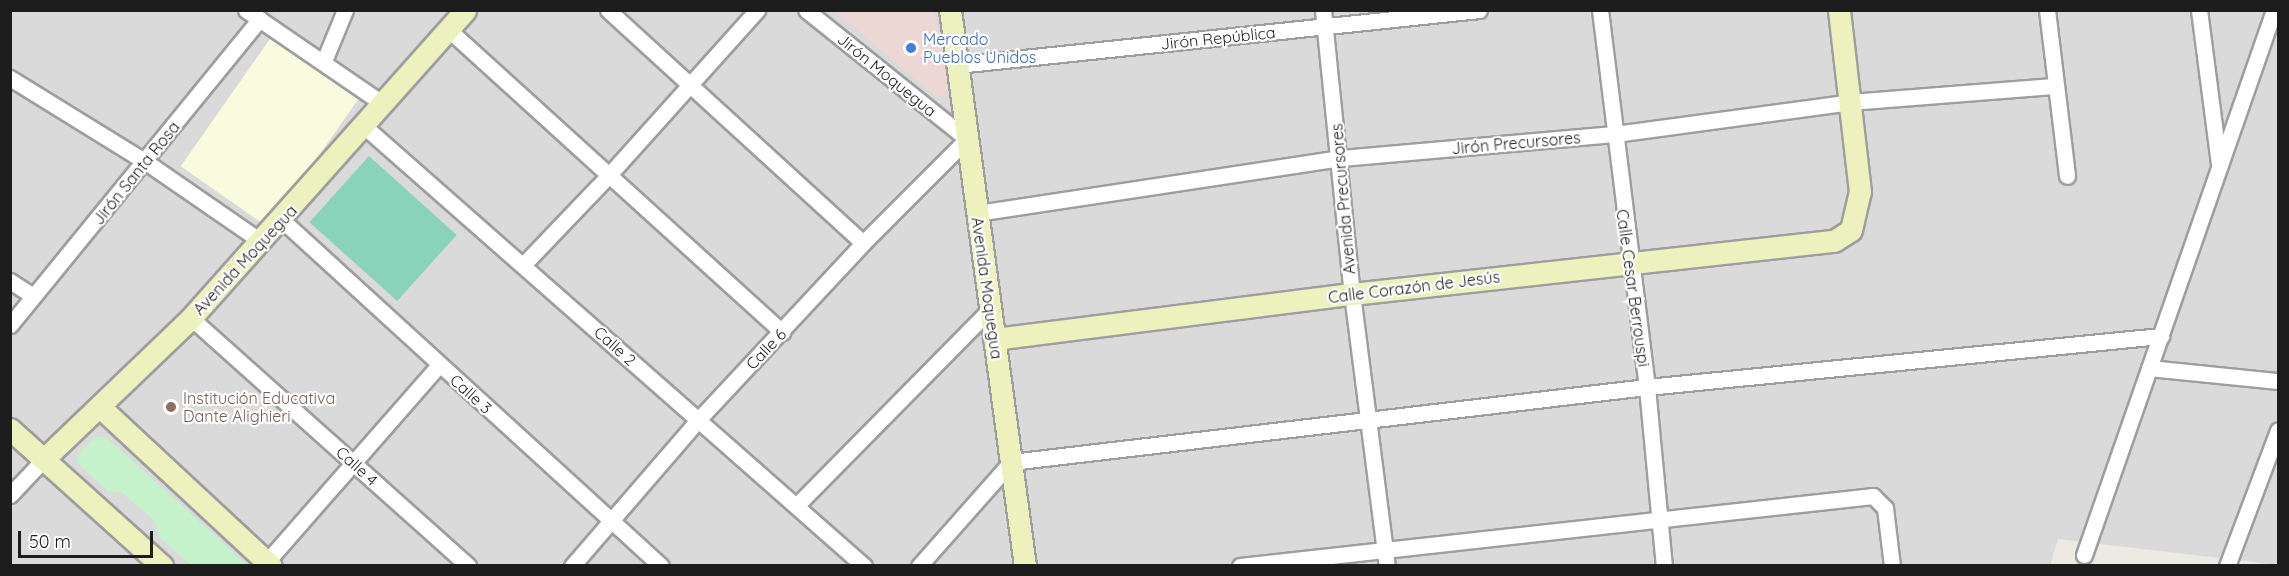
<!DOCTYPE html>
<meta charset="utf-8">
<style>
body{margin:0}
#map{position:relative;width:2289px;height:576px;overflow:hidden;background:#edeae4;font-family:Quicksand,sans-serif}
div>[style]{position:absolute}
.residential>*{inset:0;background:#dbdada}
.commercial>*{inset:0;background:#ecd7d4}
.education>*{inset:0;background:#f9fbdf;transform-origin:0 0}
.park>*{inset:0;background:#c5f2cb}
.pitch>*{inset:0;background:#8ad3bb;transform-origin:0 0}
.roads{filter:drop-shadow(2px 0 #9e9e9e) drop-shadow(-2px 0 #9e9e9e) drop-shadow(0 2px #9e9e9e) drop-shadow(0 -2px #9e9e9e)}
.street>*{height:15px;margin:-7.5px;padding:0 7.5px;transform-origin:7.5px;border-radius:7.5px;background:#fff}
.secondary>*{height:21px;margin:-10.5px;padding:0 10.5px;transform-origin:10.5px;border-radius:10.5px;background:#ecf1bd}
.dots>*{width:16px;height:16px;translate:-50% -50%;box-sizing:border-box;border:3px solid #fff;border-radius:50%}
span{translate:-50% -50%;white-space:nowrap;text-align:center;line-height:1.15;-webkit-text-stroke:4.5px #fff;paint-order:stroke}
.street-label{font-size:16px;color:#1d1d1d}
.shop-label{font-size:16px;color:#366cbe}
.left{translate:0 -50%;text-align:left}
.education-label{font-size:16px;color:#785e54}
.frame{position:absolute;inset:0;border:12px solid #1d1d1d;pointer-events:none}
.scale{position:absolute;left:18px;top:531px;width:135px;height:27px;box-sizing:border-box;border:3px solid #1d1d1d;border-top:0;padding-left:8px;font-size:18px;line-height:21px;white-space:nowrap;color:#1d1d1d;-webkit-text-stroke:4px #fff;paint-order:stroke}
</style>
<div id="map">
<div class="residential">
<i style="clip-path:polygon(10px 11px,2278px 11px,2278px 565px,2058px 539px,2050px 566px,11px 565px)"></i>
</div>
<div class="commercial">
<i style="clip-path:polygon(835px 11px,934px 11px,951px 86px,939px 99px)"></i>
</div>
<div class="education">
<i style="left:272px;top:36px;width:107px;height:159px;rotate:35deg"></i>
</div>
<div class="park">
<i style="clip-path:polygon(95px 437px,106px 437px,247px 565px,191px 565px,159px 537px,154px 520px,120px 491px,109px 492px,77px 463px,78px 455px)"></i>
</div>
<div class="pitch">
<i style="left:369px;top:156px;width:118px;height:89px;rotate:42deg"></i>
</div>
<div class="roads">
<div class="street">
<i style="left:246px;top:10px;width:165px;rotate:34.4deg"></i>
<i style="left:608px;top:10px;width:345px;rotate:42.4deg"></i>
<i style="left:1323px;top:10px;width:285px;rotate:84.2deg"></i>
<i style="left:1352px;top:294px;width:274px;rotate:82.7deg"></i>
<i style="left:1600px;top:10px;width:380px;rotate:82.9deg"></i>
<i style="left:1647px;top:387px;width:180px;rotate:84.6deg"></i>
<i style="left:2047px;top:10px;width:167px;rotate:83.1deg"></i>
<i style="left:2199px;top:10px;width:154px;rotate:82.6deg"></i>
<i style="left:449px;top:30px;width:450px;rotate:42.2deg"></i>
<i style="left:324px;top:61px;width:55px;rotate:-67.6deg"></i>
<i style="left:957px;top:65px;width:525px;rotate:-6.01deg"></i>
<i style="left:10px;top:78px;width:160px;rotate:31.7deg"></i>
<i style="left:146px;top:162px;width:141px;rotate:34.6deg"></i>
<i style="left:365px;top:127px;width:665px;rotate:41.34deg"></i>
<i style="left:977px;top:213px;width:367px;rotate:-8.6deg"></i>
<i style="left:1340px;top:158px;width:276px;rotate:-5deg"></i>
<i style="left:1615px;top:134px;width:238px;rotate:-7.7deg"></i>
<i style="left:1851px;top:102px;width:205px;rotate:-4.5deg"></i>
<i style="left:282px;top:220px;width:513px;rotate:42.39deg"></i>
<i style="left:523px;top:265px;width:124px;rotate:-46.3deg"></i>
<i style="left:609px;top:175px;width:222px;rotate:-48.1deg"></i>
<i style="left:10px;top:281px;width:27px;rotate:33deg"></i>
<i style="left:191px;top:318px;width:372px;rotate:41.8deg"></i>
<i style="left:10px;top:325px;width:395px;rotate:-50.8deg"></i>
<i style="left:2149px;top:368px;width:130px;rotate:5.8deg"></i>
<i style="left:10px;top:495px;width:50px;rotate:-46.6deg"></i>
<i style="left:796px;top:506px;width:276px;rotate:-45.4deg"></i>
<i style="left:2084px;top:555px;width:577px;rotate:-70.78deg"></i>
<i style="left:263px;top:566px;width:267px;rotate:-48.8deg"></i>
<i style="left:572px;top:566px;width:193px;rotate:-49.2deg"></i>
<i style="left:698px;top:420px;width:242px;rotate:-47deg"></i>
<i style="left:863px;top:243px;width:147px;rotate:-45deg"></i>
<i style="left:967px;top:139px;width:206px;rotate:-141.3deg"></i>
<i style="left:919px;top:566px;width:139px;rotate:-48.5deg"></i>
<i style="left:1011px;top:462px;width:640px;rotate:-6.73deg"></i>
<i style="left:1647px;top:387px;width:517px;rotate:-5.67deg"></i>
<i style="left:1240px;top:566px;width:637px;rotate:-6.31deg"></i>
<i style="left:1873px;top:496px;width:17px;rotate:45deg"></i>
<i style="left:1885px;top:508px;width:58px;rotate:83.1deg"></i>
<i style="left:2227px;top:566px;width:145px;rotate:-69.4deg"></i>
</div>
<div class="secondary">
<i style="left:950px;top:10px;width:561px;rotate:82.32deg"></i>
<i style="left:994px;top:339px;width:361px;rotate:-7.2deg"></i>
<i style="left:1352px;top:294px;width:485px;rotate:-6.3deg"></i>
<i style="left:1834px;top:241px;width:20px;rotate:-33deg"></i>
<i style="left:1851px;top:230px;width:39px;rotate:-77deg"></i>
<i style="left:1860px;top:192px;width:183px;rotate:-96.6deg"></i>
<i style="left:100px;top:407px;width:233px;rotate:42.9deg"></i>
<i style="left:10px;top:429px;width:205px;rotate:42deg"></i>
<i style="left:44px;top:459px;width:204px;rotate:-43.8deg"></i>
<i style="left:191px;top:318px;width:412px;rotate:-48.3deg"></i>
</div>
</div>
<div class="dots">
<i style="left:911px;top:48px;background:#3f7fe0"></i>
<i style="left:171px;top:407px;background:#8d6e63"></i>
</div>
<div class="street-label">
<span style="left:1218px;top:38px;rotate:-6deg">Jirón República</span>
<span style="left:887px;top:75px;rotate:39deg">Jirón Moquegua</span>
<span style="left:1516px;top:143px;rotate:-5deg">Jirón Precursores</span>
<span style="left:136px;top:173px;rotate:-51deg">Jirón Santa Rosa</span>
<span style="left:1343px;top:199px;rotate:-95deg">Avenida Precursores</span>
<span style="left:245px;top:260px;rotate:-47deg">Avenida Moquegua</span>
<span style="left:1414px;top:287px;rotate:-7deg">Calle Corazón de Jesús</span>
<span style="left:987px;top:288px;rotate:82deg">Avenida Moquegua</span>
<span style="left:1633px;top:288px;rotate:82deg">Calle Cesar Berrouspi</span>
<span style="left:615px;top:346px;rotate:42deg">Calle 2</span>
<span style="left:766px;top:349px;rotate:-46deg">Calle 6</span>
<span style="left:471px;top:394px;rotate:42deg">Calle 3</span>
<span style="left:357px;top:466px;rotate:42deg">Calle 4</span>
</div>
<div class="shop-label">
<span class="left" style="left:923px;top:48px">Mercado<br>Pueblos Unidos</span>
</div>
<div class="education-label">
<span class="left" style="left:183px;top:407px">Institución Educativa<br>Dante Alighieri</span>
</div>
<div class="frame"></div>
<div class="scale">50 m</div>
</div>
